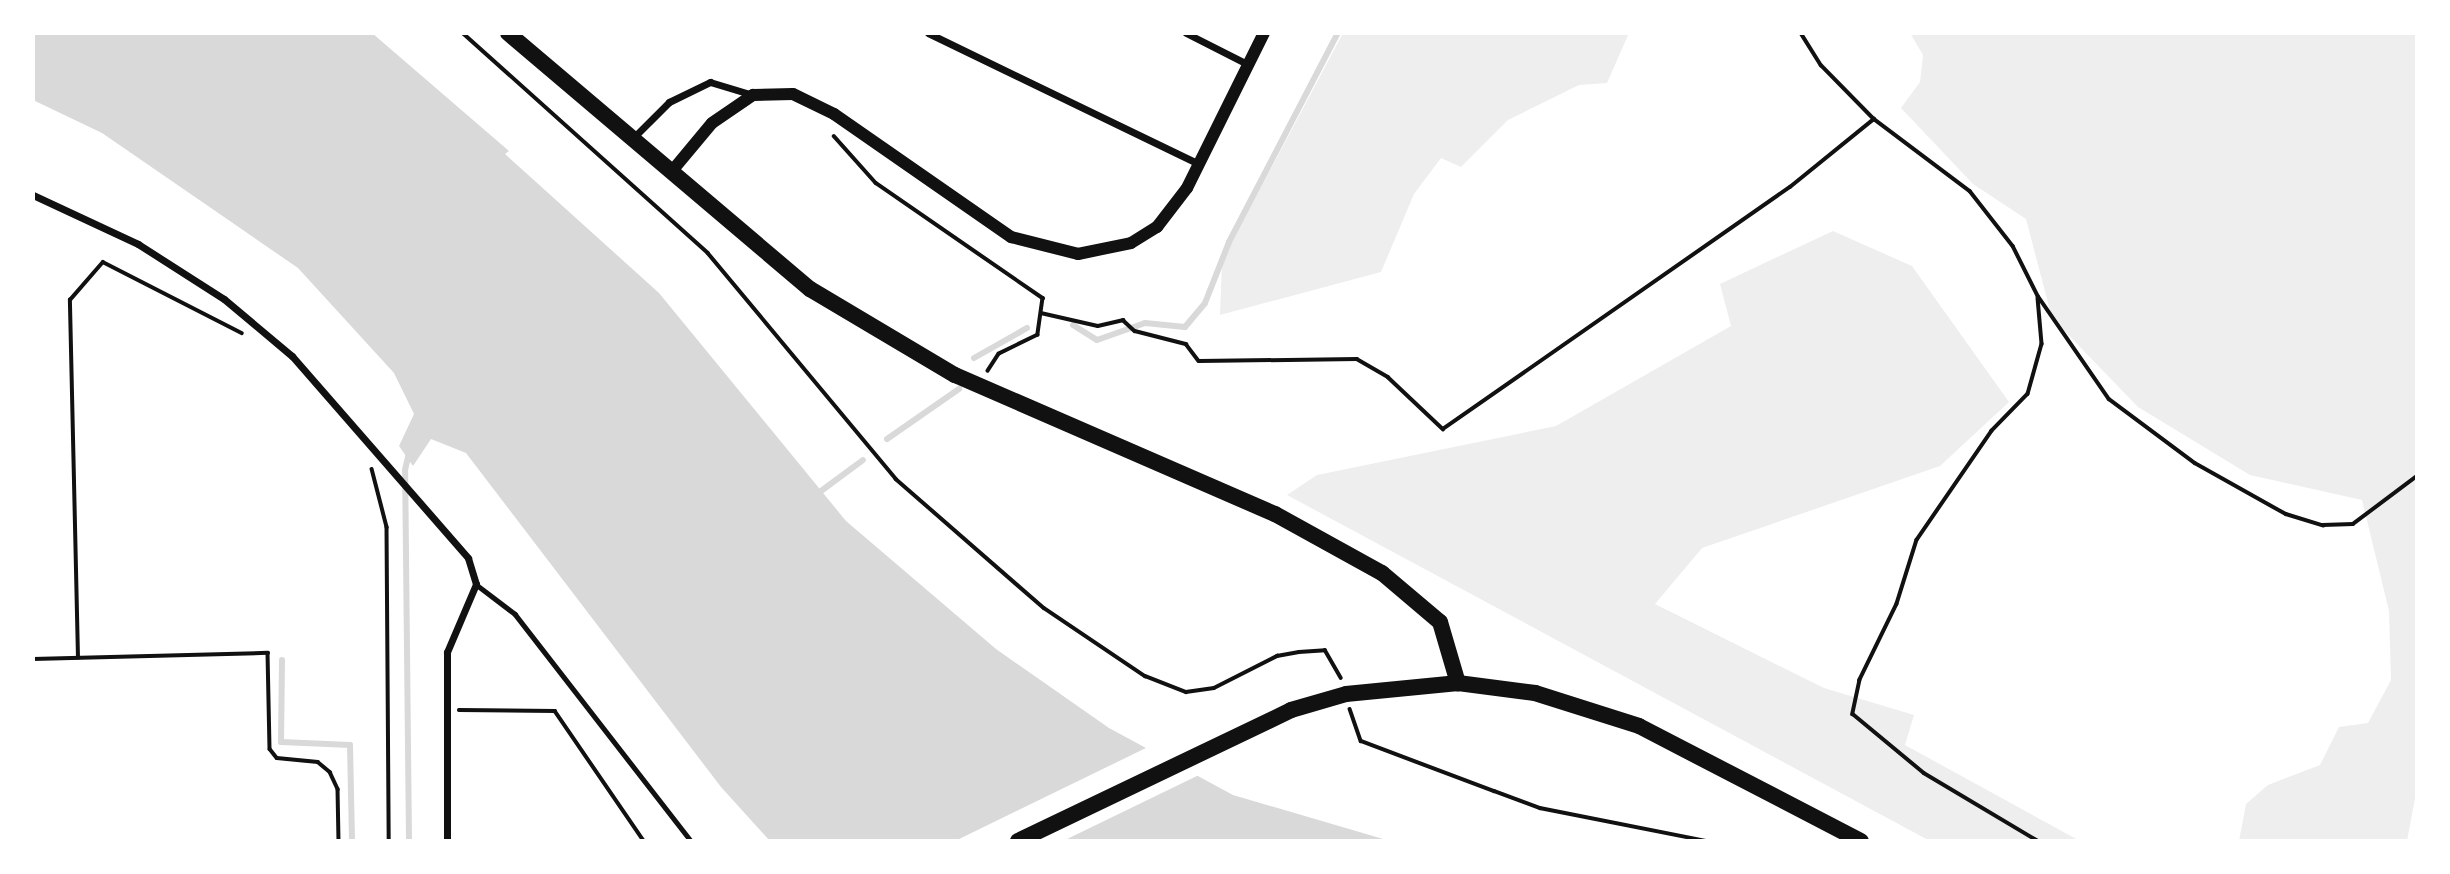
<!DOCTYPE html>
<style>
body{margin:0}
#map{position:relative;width:2450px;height:874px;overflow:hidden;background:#fff;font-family:Roboto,sans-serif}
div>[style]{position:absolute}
.green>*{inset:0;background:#eee}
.water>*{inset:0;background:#d9d9d9}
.pier>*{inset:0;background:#fff}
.stream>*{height:6px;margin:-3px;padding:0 3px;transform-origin:3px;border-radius:3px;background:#d9d9d9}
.path>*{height:3.5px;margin:-1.75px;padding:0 1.75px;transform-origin:1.75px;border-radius:1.75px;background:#111}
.service>*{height:4.5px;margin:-2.25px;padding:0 2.25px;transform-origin:2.25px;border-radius:2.25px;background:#111}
.minor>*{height:7px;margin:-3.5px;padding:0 3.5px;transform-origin:3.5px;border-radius:3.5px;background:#111}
.tertiary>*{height:12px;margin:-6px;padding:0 6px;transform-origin:6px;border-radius:6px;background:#111}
.primary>*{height:16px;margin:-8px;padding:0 8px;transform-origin:8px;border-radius:8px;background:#111}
.trunk>*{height:16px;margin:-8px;padding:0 8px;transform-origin:8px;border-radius:8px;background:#111}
span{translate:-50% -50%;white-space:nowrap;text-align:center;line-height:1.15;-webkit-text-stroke:7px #fff;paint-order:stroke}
.frame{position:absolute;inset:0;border:35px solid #fff;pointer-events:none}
</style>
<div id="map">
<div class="green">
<i style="clip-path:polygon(1343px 33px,1629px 33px,1607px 83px,1579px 85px,1508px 120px,1461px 167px,1441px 158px,1414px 194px,1381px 272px,1220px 315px,1222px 261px)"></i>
<i style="clip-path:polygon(1910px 33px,2417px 33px,2417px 788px,2407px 841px,2239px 841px,2246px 804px,2268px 785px,2320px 765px,2339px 727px,2368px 723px,2391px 680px,2389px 611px,2362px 500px,2250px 475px,2138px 407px,2052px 318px,2026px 219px,1973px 184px,1901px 108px,1920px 82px,1923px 55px)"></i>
<i style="clip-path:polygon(1833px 231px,1912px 266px,2009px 402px,1940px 466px,1702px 548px,1655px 604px,1824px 688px,1914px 715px,1905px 745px,2080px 841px,1930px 841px,1287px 495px,1317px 475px,1556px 426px,1731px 326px,1720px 284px)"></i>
</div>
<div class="water">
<i style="clip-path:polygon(33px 33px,372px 33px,509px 151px,505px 154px,659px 293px,846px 521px,996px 649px,1109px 728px,1233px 795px,1390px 841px,770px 841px,721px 787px,466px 453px,431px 439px,413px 466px,399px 446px,414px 414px,394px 373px,298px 268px,102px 133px,33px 100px)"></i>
</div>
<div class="pier">
<i style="clip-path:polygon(1150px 746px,1201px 774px,1063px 841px,955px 841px)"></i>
</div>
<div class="stream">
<i style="left:1073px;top:325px;width:28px;rotate:32deg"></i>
<i style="left:1097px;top:340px;width:51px;rotate:-19.5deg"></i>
<i style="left:1145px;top:323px;width:40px;rotate:5.7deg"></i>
<i style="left:1185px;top:327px;width:31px;rotate:-50deg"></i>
<i style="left:1205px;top:303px;width:66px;rotate:-68.5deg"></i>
<i style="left:1229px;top:242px;width:236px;rotate:-62.5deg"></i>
<i style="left:974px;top:358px;width:61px;rotate:-29.5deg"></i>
<i style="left:887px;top:439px;width:88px;rotate:-34.8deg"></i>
<i style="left:817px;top:494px;width:57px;rotate:-36.5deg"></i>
<i style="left:282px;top:660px;width:82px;rotate:90.7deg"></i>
<i style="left:281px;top:742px;width:69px;rotate:2.5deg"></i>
<i style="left:350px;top:745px;width:96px;rotate:88.8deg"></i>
<i style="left:409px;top:841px;width:371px;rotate:-90.6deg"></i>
<i style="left:405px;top:470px;width:22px;rotate:-77deg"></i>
</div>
<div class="path">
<i style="left:463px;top:33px;width:329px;rotate:41.9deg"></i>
<i style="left:708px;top:253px;width:294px;rotate:50.2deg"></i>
<i style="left:896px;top:479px;width:196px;rotate:41.1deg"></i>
<i style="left:1044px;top:608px;width:122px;rotate:34deg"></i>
<i style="left:1145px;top:676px;width:44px;rotate:21.3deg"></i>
<i style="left:1186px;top:692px;width:28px;rotate:-8deg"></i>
<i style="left:1214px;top:688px;width:71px;rotate:-26.9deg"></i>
<i style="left:1277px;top:656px;width:22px;rotate:-10deg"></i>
<i style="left:1299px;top:652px;width:26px;rotate:-4deg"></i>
<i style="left:1325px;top:650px;width:32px;rotate:60deg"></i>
<i style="left:1801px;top:33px;width:38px;rotate:58deg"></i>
<i style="left:1821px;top:65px;width:76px;rotate:45.5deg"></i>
<i style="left:1874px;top:119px;width:120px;rotate:36.9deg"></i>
<i style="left:1970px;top:191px;width:70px;rotate:52deg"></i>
<i style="left:2013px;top:246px;width:56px;rotate:63.4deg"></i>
<i style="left:2038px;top:296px;width:125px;rotate:55.4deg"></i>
<i style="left:2109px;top:399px;width:107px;rotate:36.7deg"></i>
<i style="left:2195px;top:463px;width:104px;rotate:29.3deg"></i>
<i style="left:2286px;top:514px;width:39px;rotate:17deg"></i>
<i style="left:2323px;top:525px;width:30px;rotate:-2deg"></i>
<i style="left:2353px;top:524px;width:80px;rotate:-36.9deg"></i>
<i style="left:834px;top:136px;width:63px;rotate:48.2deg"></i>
<i style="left:876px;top:183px;width:203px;rotate:34.6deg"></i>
<i style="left:1043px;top:298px;width:37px;rotate:98deg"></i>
<i style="left:1038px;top:335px;width:43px;rotate:154deg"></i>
<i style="left:999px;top:354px;width:20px;rotate:123deg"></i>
<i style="left:2038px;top:298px;width:46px;rotate:85deg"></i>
<i style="left:2042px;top:344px;width:52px;rotate:105.6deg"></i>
<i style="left:2028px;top:394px;width:52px;rotate:134.2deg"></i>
<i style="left:1992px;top:431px;width:132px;rotate:124.5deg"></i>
<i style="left:1917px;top:540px;width:67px;rotate:107.4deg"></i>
<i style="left:1897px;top:604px;width:85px;rotate:116deg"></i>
<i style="left:1860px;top:680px;width:35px;rotate:102deg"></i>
<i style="left:1853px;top:714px;width:92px;rotate:39.7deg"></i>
<i style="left:1924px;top:773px;width:133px;rotate:30.8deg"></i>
<i style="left:1041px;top:313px;width:58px;rotate:12.8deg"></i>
<i style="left:1098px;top:326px;width:26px;rotate:-13deg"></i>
<i style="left:1123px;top:320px;width:16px;rotate:43deg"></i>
<i style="left:1135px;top:331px;width:53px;rotate:14.3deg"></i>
<i style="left:1186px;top:344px;width:21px;rotate:53deg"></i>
<i style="left:1199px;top:361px;width:158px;rotate:-0.7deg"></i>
<i style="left:1357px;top:359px;width:36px;rotate:30deg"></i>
<i style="left:1388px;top:377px;width:76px;rotate:43.4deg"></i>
<i style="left:1443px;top:429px;width:423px;rotate:-34.9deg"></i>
<i style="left:1790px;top:187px;width:108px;rotate:-39deg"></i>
<i style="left:372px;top:469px;width:60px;rotate:75.5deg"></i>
<i style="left:387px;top:527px;width:314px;rotate:89.6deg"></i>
<i style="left:78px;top:658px;width:358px;rotate:-91.3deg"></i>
<i style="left:70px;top:300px;width:50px;rotate:-49deg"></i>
<i style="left:103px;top:262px;width:156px;rotate:27.1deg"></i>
<i style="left:33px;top:659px;width:235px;rotate:-1.5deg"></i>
<i style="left:268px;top:653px;width:96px;rotate:88.8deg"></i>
<i style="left:270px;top:749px;width:11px;rotate:52deg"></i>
<i style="left:277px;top:758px;width:41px;rotate:5.6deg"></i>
<i style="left:318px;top:762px;width:16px;rotate:40deg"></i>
<i style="left:330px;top:772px;width:19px;rotate:65deg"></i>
<i style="left:338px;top:789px;width:52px;rotate:88.9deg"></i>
<i style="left:1350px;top:709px;width:34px;rotate:71deg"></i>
<i style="left:1361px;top:741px;width:142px;rotate:20.6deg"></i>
<i style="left:1494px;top:791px;width:49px;rotate:20.3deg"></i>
<i style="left:1540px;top:808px;width:170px;rotate:11.2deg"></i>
<i style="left:459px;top:710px;width:96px;rotate:0.6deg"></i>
<i style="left:555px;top:711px;width:158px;rotate:55.6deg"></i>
</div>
<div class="service">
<i style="left:477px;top:585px;width:48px;rotate:37.3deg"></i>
<i style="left:515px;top:614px;width:287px;rotate:52.2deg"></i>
</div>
<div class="minor">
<i style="left:928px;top:33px;width:301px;rotate:25.8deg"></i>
<i style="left:1186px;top:33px;width:71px;rotate:26.9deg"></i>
<i style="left:633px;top:138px;width:51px;rotate:-45deg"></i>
<i style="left:669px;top:102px;width:46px;rotate:-26deg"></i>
<i style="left:710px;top:82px;width:45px;rotate:16.8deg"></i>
<i style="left:33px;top:195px;width:116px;rotate:25deg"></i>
<i style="left:138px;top:244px;width:102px;rotate:32.6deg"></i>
<i style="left:224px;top:299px;width:89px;rotate:40deg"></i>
<i style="left:292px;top:356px;width:268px;rotate:48.9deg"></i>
<i style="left:468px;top:558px;width:27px;rotate:73deg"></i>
<i style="left:476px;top:584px;width:74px;rotate:113.1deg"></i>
<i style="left:447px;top:652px;width:189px;rotate:90deg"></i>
</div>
<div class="tertiary">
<i style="left:672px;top:171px;width:62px;rotate:-50.2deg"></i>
<i style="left:712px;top:123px;width:50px;rotate:-34.3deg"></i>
<i style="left:753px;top:95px;width:40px;rotate:-1.4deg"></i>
<i style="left:793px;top:94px;width:46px;rotate:26deg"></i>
<i style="left:834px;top:114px;width:216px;rotate:34.8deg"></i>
<i style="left:1011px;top:237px;width:69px;rotate:14.2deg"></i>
<i style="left:1078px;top:254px;width:54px;rotate:-11.7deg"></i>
<i style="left:1131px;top:243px;width:31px;rotate:-32deg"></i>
<i style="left:1157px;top:227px;width:49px;rotate:-52.4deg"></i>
<i style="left:1187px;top:188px;width:173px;rotate:-63.6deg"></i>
</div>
<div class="primary">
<i style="left:508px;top:33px;width:396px;rotate:40.3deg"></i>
<i style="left:810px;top:289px;width:169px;rotate:30.7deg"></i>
<i style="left:955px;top:375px;width:349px;rotate:23.5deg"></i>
<i style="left:1275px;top:514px;width:122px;rotate:28.9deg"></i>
<i style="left:1382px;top:573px;width:76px;rotate:40.2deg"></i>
<i style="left:1440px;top:622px;width:64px;rotate:73.6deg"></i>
</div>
<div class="trunk">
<i style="left:1018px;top:841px;width:303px;rotate:-25.6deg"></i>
<i style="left:1291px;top:710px;width:57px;rotate:-16.2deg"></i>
<i style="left:1346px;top:694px;width:113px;rotate:-5.6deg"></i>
<i style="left:1458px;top:683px;width:78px;rotate:7.4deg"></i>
<i style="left:1535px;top:693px;width:109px;rotate:17.6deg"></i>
<i style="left:1639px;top:726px;width:250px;rotate:27.4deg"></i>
</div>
<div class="frame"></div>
</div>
